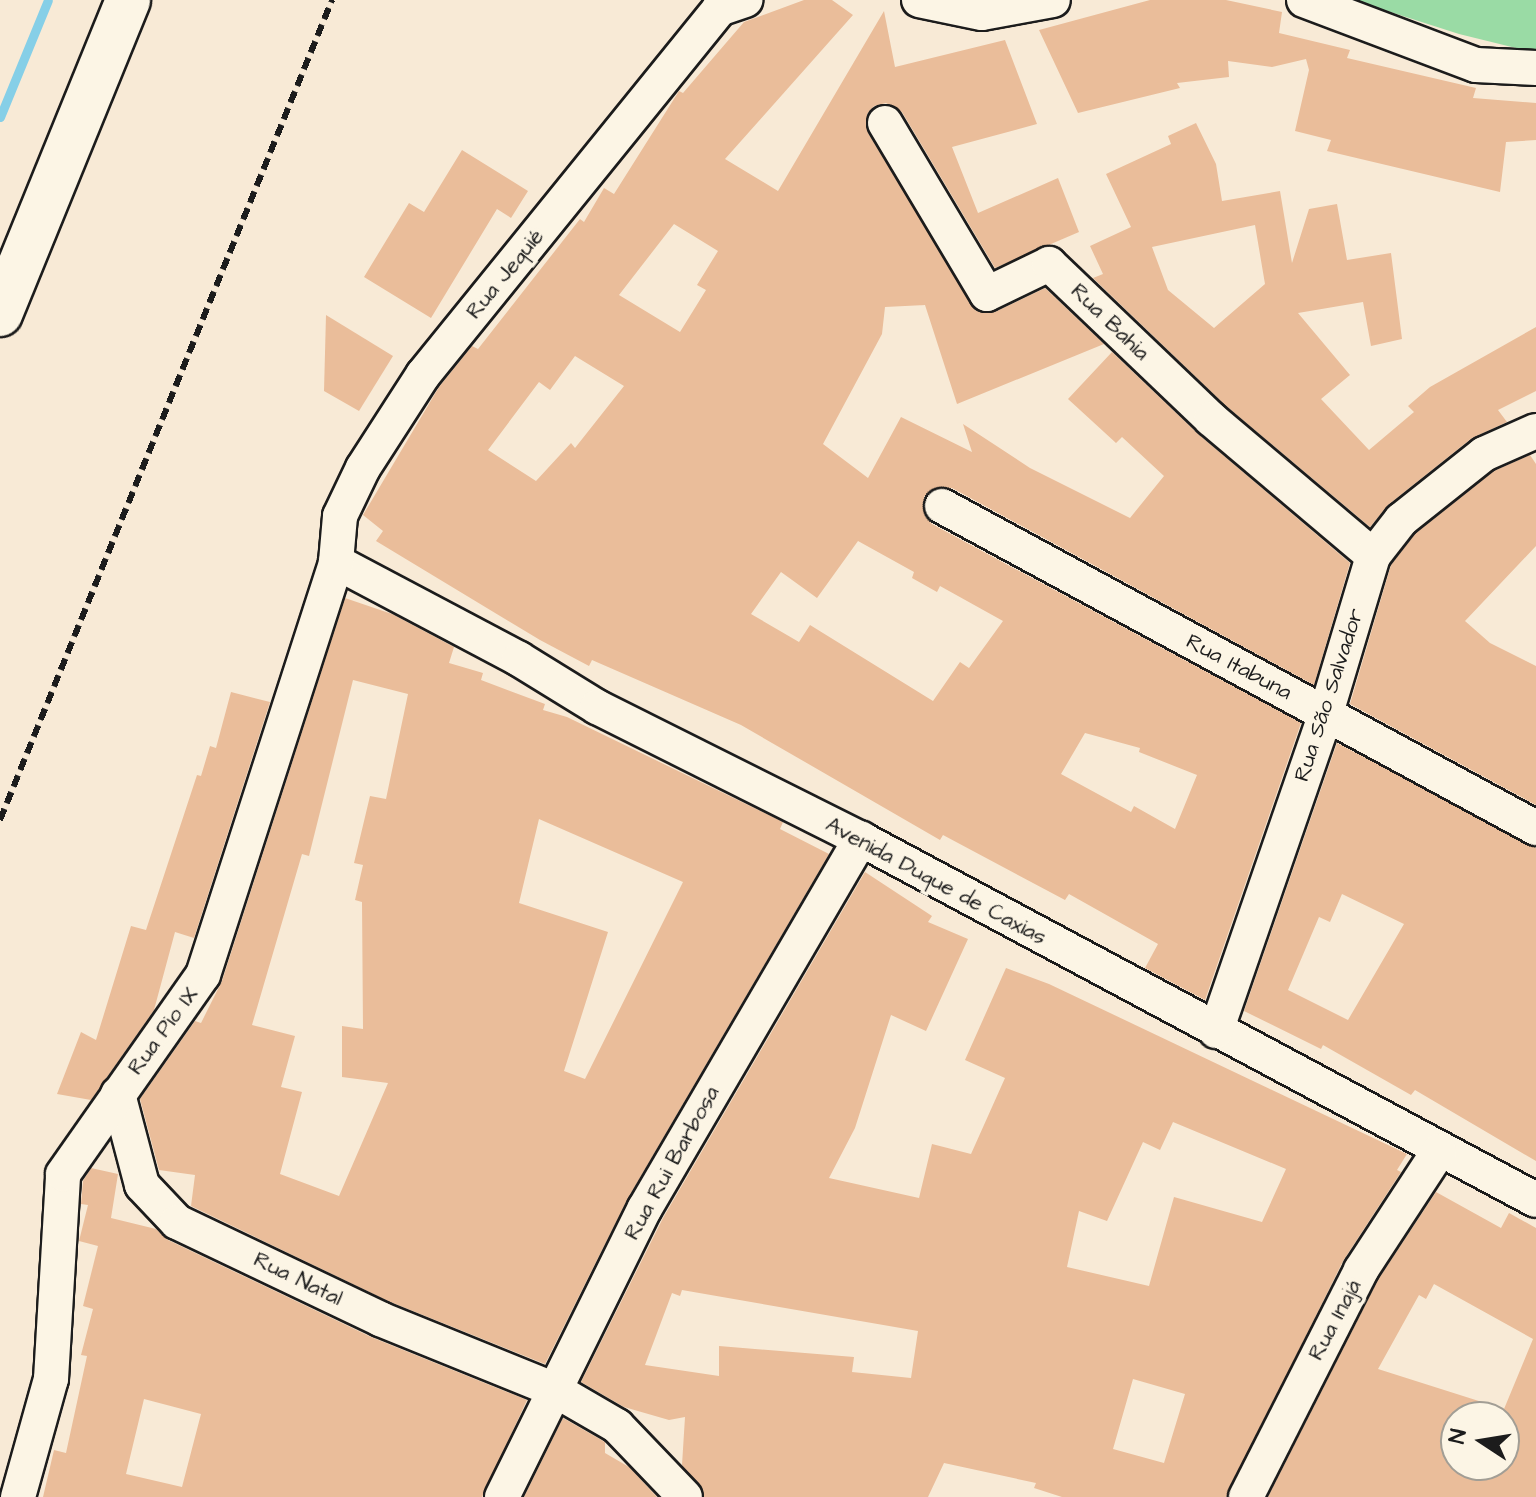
<!DOCTYPE html>
<html>
<head>
<meta charset="utf-8">
<style>
  body { margin:0 }
  #map { position:relative; width:1536px; height:1497px; overflow:hidden; background:#f8ead6; font-family:"Architects Daughter",sans-serif }
  div>[style] { position:absolute }
  .green>* { inset:0; background:#9adba5 }
  .stream>* { height:9px; margin:-4.5px; padding:0 4.5px; transform-origin:4.5px; border-radius:4.5px; background:#86cfe7 }
  .building>* { inset:0; background:#eabd9a }
  .roads { filter:drop-shadow(2px 0 #1c1c1c) drop-shadow(-2px 0 #1c1c1c) drop-shadow(0 2px #1c1c1c) drop-shadow(0 -2px #1c1c1c) }
  .minor>* { height:34px; margin:-17px; padding:0 17px; transform-origin:17px; border-radius:17px; background:#fcf5e5 }
  .primary>* { height:44px; margin:-22px; padding:0 22px; transform-origin:22px; border-radius:22px; background:#fcf5e5 }
  .rail>* { height:6px; margin-top:-3px; transform-origin:0; background:repeating-linear-gradient(90deg,#1c1c1c 0 12px,transparent 0 18px) }
  span { translate:-50% -50%; white-space:nowrap; text-align:center; line-height:1.15; -webkit-text-stroke:7px #fcf5e5; paint-order:stroke }
  .street-label { font-size:22px; color:#1c1c1c }
  .north { position:absolute; left:1440px; top:1401px; width:80px; height:80px; box-sizing:border-box; background:#fcf5e5; border:2px solid #a29e95; border-radius:50%; rotate:282deg; font-size:22px; font-weight:700; line-height:32px; text-align:center; color:#1c1c1c }
  .north::after { content:''; display:block; margin:auto; width:28px; height:36px; background:#1c1c1c; clip-path:polygon(50% 0,100% 100%,50% 72%,0 100%) }
</style>
</head>
<body>
<div id="map">
  <div class="green">
    <i style="clip-path:polygon(1353px 0,1536px 0,1536px 53px,1459px 34px)"></i>
  </div>
  <div class="stream">
    <i style="left:0;top:117px;width:126px;rotate:-67.7deg"></i>
  </div>
  <div class="building">
    <i style="clip-path:polygon(evenodd,804px 0,832px 0,853px 15px,725px 159px,778px 191px,884px 11px,895px 67px,1005px 40px,1037px 124px,952px 147px,978px 213px,1058px 178px,1079px 232px,995px 268px,902px 112px,886px 103px,874px 106px,867px 114px,868px 133px,976px 311px,995px 312px,1045px 288px,1104px 344px,957px 404px,925px 305px,885px 307px,882px 334px,823px 444px,868px 478px,901px 417px,972px 452px,963px 424px,1030px 468px,1130px 518px,1164px 476px,1122px 437px,1116px 443px,1068px 399px,1112px 352px,1198px 434px,1350px 563px,1314px 685px,952px 488px,932px 489px,924px 497px,925px 516px,932px 524px,1301px 723px,1205px 1000px,1145px 968px,1158px 944px,1069px 894px,1065px 900px,943px 835px,940px 840px,741px 725px,592px 660px,589px 666px,540px 640px,376px 541px,383px 531px,363px 515px,439px 387px,472px 346px,478px 349px,580px 219px,584px 222px,604px 188px,614px 194px,679px 91px,683px 93px,744px 22px,804px 0,674px 224px,718px 251px,697px 285px,706px 290px,680px 332px,619px 295px,674px 224px,804px 0,575px 356px,624px 386px,575px 448px,571px 443px,536px 481px,488px 450px,539px 382px,550px 390px,575px 356px,804px 0,858px 541px,914px 572px,912px 578px,937px 592px,940px 586px,1003px 621px,969px 668px,960px 662px,933px 701px,810px 625px,799px 642px,751px 614px,781px 572px,817px 598px,858px 541px,804px 0,1085px 733px,1140px 748px,1139px 752px,1197px 775px,1175px 829px,1134px 806px,1131px 812px,1061px 774px,1085px 733px)"></i>
    <i style="clip-path:polygon(1150px 0,1226px 0,1282px 12px,1279px 33px,1350px 50px,1347px 58px,1476px 88px,1473px 98px,1536px 103px,1536px 140px,1506px 142px,1500px 192px,1327px 151px,1331px 140px,1295px 131px,1309px 70px,1306px 59px,1272px 67px,1228px 61px,1229px 77px,1177px 83px,1180px 88px,1078px 113px,1039px 30px)"></i>
    <i style="clip-path:polygon(evenodd,1196px 123px,1216px 164px,1222px 201px,1280px 191px,1292px 263px,1309px 209px,1337px 204px,1347px 260px,1391px 253px,1402px 339px,1371px 346px,1363px 302px,1298px 313px,1350px 375px,1321px 399px,1369px 450px,1414px 412px,1408px 406px,1430px 387px,1536px 327px,1536px 391px,1498px 410px,1507px 422px,1472px 438px,1388px 505px,1370px 527px,1224px 404px,1093px 278px,1103px 274px,1090px 246px,1131px 227px,1106px 174px,1171px 144px,1168px 136px,1196px 123px,1255px 225px,1265px 284px,1214px 328px,1168px 290px,1152px 247px,1255px 225px)"></i>
    <i style="clip-path:polygon(462px 150px,528px 191px,511px 218px,497px 209px,431px 318px,364px 277px,409px 203px,424px 212px)"></i>
    <i style="clip-path:polygon(326px 315px,393px 356px,359px 411px,324px 391px)"></i>
    <i style="clip-path:polygon(1530px 455px,1536px 464px,1536px 546px,1465px 621px,1490px 643px,1536px 666px,1536px 805px,1350px 704px,1391px 565px,1415px 534px,1494px 471px)"></i>
    <i style="clip-path:polygon(evenodd,345px 598px,392px 614px,454px 647px,449px 663px,483px 673px,481px 680px,545px 704px,543px 710px,567px 717px,783px 822px,780px 829px,829px 854px,628px 1198px,545px 1364px,388px 1301px,191px 1206px,195px 1175px,159px 1170px,140px 1099px,195px 1021px,201px 1023px,222px 981px,345px 598px,353px 680px,408px 694px,386px 799px,370px 796px,354px 863px,363px 865px,355px 900px,362px 902px,363px 1029px,342px 1026px,342px 1077px,388px 1083px,339px 1196px,280px 1174px,302px 1092px,281px 1087px,295px 1036px,252px 1025px,302px 854px,309px 856px,353px 680px,345px 598px,539px 819px,683px 882px,585px 1079px,564px 1071px,608px 932px,519px 903px,539px 819px)"></i>
    <i style="clip-path:polygon(231px 692px,270px 702px,194px 938px,175px 932px,154px 1010px,91px 1100px,57px 1094px,81px 1032px,96px 1040px,131px 926px,146px 930px,197px 775px,201px 776px,210px 746px,216px 748px)"></i>
    <i style="clip-path:polygon(evenodd,1337px 743px,1536px 848px,1536px 1161px,1415px 1090px,1411px 1095px,1323px 1045px,1321px 1049px,1244px 1011px,1337px 743px,1342px 894px,1404px 924px,1348px 1020px,1288px 990px,1319px 917px,1330px 922px,1342px 894px)"></i>
    <i style="clip-path:polygon(evenodd,865px 872px,932px 916px,928px 922px,968px 939px,926px 1031px,891px 1015px,855px 1128px,829px 1178px,919px 1198px,932px 1144px,971px 1154px,1005px 1078px,965px 1060px,1006px 968px,1049px 984px,1407px 1154px,1397px 1170px,1401px 1172px,1343px 1261px,1226px 1497px,1062px 1497px,1034px 1488px,1036px 1483px,944px 1463px,928px 1497px,704px 1497px,682px 1465px,685px 1417px,669px 1420px,624px 1407px,581px 1382px,663px 1218px,865px 872px,1173px 1122px,1286px 1169px,1262px 1222px,1174px 1197px,1149px 1286px,1067px 1267px,1079px 1211px,1107px 1221px,1143px 1142px,1160px 1150px,1173px 1122px,865px 872px,682px 1290px,918px 1331px,911px 1378px,852px 1372px,854px 1357px,719px 1346px,719px 1376px,645px 1365px,672px 1293px,680px 1296px,682px 1290px,865px 872px,1133px 1379px,1185px 1394px,1164px 1463px,1113px 1449px,1133px 1379px)"></i>
    <i style="clip-path:polygon(evenodd,91px 1168px,118px 1174px,111px 1218px,156px 1229px,168px 1240px,371px 1337px,527px 1400px,482px 1497px,43px 1497px,54px 1450px,66px 1453px,87px 1356px,81px 1355px,93px 1309px,83px 1306px,98px 1246px,79px 1241px,88px 1205px,81px 1204px,83px 1181px,91px 1168px,144px 1399px,201px 1414px,182px 1487px,126px 1474px,144px 1399px)"></i>
    <i style="clip-path:polygon(evenodd,1436px 1192px,1501px 1228px,1509px 1213px,1536px 1228px,1536px 1497px,1268px 1497px,1378px 1280px,1436px 1192px,1434px 1284px,1533px 1339px,1504px 1409px,1378px 1369px,1419px 1295px,1426px 1299px,1434px 1284px,1436px 1192px,1456px 1417px,1504px 1417px,1504px 1465px,1456px 1465px,1456px 1417px)"></i>
    <i style="clip-path:polygon(563px 1418px,605px 1442px,605px 1453px,629px 1467px,657px 1497px,524px 1497px)"></i>
  </div>
  <div class="roads">
    <div class="minor">
      <i style="left:919px;top:0;width:64px;rotate:11.7deg"></i>
      <i style="left:982px;top:13px;width:72px;rotate:-10.4deg"></i>
      <i style="left:1304px;top:0;width:184px;rotate:20.7deg"></i>
      <i style="left:1476px;top:65px;width:60px;rotate:2.9deg"></i>
      <i style="left:885px;top:123px;width:199px;rotate:59.2deg"></i>
      <i style="left:987px;top:294px;width:69px;rotate:-25.8deg"></i>
      <i style="left:1049px;top:264px;width:224px;rotate:43.7deg"></i>
      <i style="left:1211px;top:419px;width:212px;rotate:40.2deg"></i>
      <i style="left:942px;top:506px;width:676px;rotate:28.46deg"></i>
      <i style="left:336px;top:562px;width:207px;rotate:27.9deg"></i>
      <i style="left:519px;top:659px;width:92px;rotate:31.6deg"></i>
      <i style="left:597px;top:707px;width:295px;rotate:26.6deg"></i>
      <i style="left:861px;top:839px;width:765px;rotate:28.14deg"></i>
      <i style="left:1216px;top:1031px;width:336px;rotate:-70.9deg"></i>
      <i style="left:1326px;top:713px;width:164px;rotate:-73.3deg"></i>
      <i style="left:1373px;top:556px;width:46px;rotate:-52.1deg"></i>
      <i style="left:1401px;top:520px;width:106px;rotate:-38.5deg"></i>
      <i style="left:1484px;top:454px;width:57px;rotate:-23.9deg"></i>
      <i style="left:118px;top:1094px;width:94px;rotate:75.2deg"></i>
      <i style="left:142px;top:1185px;width:51px;rotate:46.6deg"></i>
      <i style="left:177px;top:1222px;width:225px;rotate:25.5deg"></i>
      <i style="left:380px;top:1319px;width:189px;rotate:22.1deg"></i>
      <i style="left:555px;top:1390px;width:72px;rotate:30.1deg"></i>
      <i style="left:617px;top:1426px;width:98px;rotate:46.2deg"></i>
      <i style="left:18px;top:1497px;width:123px;rotate:-74.4deg"></i>
      <i style="left:51px;top:1379px;width:205px;rotate:-86.6deg"></i>
      <i style="left:63px;top:1174px;width:243px;rotate:-54.9deg"></i>
      <i style="left:203px;top:975px;width:434px;rotate:-72.1deg"></i>
      <i style="left:336px;top:562px;width:46px;rotate:-85deg"></i>
      <i style="left:340px;top:516px;width:53px;rotate:-64.4deg"></i>
      <i style="left:363px;top:468px;width:111px;rotate:-57.2deg"></i>
      <i style="left:423px;top:375px;width:471px;rotate:-51deg"></i>
      <i style="left:719px;top:9px;width:28px;rotate:-19deg"></i>
      <i style="left:502px;top:1497px;width:322px;rotate:-63.7deg"></i>
      <i style="left:645px;top:1208px;width:428px;rotate:-59.7deg"></i>
      <i style="left:1246px;top:1497px;width:254px;rotate:-63.1deg"></i>
      <i style="left:1361px;top:1270px;width:142px;rotate:-56.8deg"></i>
    </div>
    <div class="primary">
      <i style="left:0;top:314px;width:339px;rotate:-67.8deg"></i>
    </div>
  </div>
  <div class="rail">
    <i style="left:0;top:820px;width:885px;rotate:-67.96deg"></i>
  </div>
  <div class="street-label">
    <span style="left:505px;top:274px;rotate:-51deg">Rua Jequié</span>
    <span style="left:1110px;top:322px;rotate:44deg">Rua Bahia</span>
    <span style="left:1239px;top:667px;rotate:28deg">Rua Itabuna</span>
    <span style="left:1329px;top:695px;rotate:-72deg">Rua São Salvador</span>
    <span style="left:936px;top:881px;rotate:28deg">Avenida Duque de Caxias</span>
    <span style="left:163px;top:1031px;rotate:-54deg">Rua Pio IX</span>
    <span style="left:672px;top:1163px;rotate:-61deg">Rua Rui Barbosa</span>
    <span style="left:298px;top:1279px;rotate:26deg">Rua Natal</span>
    <span style="left:1335px;top:1320px;rotate:-62deg">Rua Inajá</span>
  </div>
  <div class="north">N</div>
</div>
</body>
</html>
